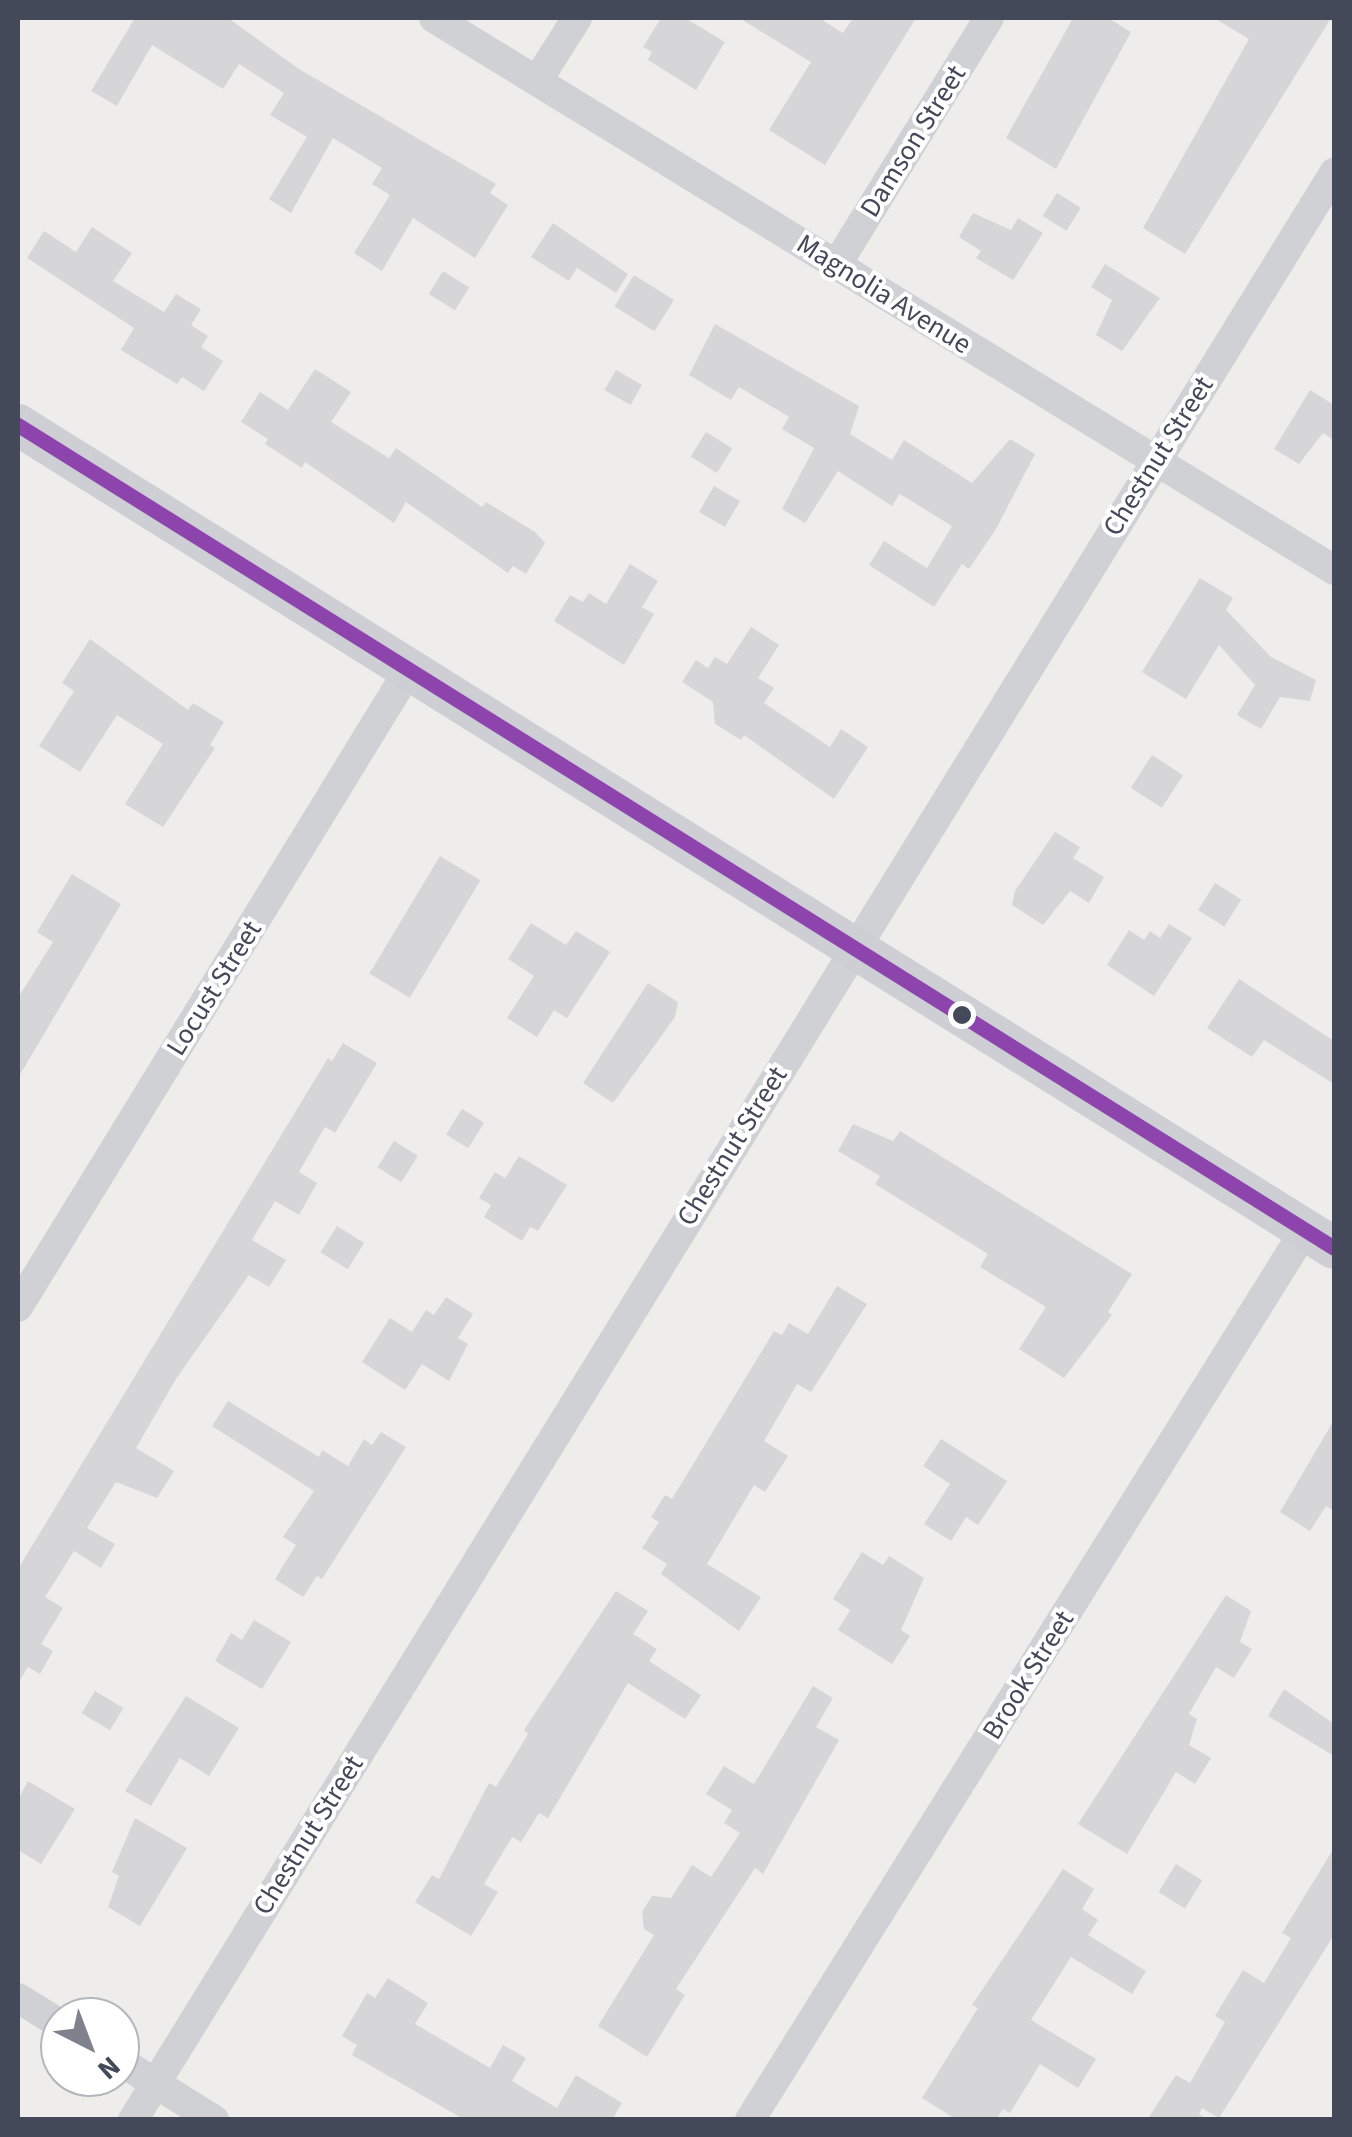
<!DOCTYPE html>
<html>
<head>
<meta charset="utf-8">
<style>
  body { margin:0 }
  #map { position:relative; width:1352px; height:2137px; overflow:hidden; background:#eeedec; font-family:"Source Sans 3",sans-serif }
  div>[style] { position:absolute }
  .building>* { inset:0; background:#d6d6d8; transform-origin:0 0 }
  .minor>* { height:30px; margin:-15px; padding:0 15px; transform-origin:15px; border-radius:15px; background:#cfd1d5 }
  .secondary>* { height:42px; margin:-21px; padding:0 21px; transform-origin:21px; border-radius:21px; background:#cecfd4 }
  .bus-1>* { height:15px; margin:-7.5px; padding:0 7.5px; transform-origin:7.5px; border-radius:7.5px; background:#8e44ad }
  .dots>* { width:28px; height:28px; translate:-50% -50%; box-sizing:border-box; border:5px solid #fff; border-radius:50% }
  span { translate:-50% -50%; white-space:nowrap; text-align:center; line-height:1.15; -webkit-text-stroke:8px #fff; paint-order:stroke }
  .street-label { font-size:28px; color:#434959 }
  .frame { position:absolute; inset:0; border:20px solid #434959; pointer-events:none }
  .north { position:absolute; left:40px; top:1997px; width:100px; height:100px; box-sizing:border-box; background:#fff; border:2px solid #b4b6bd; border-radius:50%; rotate:138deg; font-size:28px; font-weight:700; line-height:40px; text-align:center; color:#434959 }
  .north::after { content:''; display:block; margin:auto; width:35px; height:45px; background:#7f828c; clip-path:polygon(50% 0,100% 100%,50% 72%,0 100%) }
</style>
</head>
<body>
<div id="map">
  <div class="building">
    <i style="clip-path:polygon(135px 18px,228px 18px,299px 69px,496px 184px,490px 193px,508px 205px,475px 258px,413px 218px,382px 271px,354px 253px,390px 195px,372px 184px,382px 168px,333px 138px,291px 213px,269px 199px,307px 137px,270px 115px,284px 93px,239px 64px,223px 89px,152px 45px,117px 106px,91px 91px)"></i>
    <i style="clip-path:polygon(661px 18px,685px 18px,725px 42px,696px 90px,648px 60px,652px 52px,643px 47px)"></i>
    <i style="clip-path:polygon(739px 18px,819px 18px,843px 33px,853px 18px,916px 18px,825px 165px,769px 130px,811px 62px)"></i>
    <i style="clip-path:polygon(1073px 18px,1108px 18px,1131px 32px,1056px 169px,1006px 138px)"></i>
    <i style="clip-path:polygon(1214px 18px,1331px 18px,1185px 254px,1143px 228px,1249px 39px)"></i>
    <i style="left:1057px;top:193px;width:28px;height:27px;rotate:32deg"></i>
    <i style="clip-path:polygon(973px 213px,1011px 230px,1018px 218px,1043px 233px,1013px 280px,976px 258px,981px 251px,959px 237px)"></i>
    <i style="clip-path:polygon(553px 223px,628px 274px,616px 293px,577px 268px,569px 281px,531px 257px)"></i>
    <i style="clip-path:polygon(92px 227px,132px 253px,113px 281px,164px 312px,176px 294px,201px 309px,191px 325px,208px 336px,201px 347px,223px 361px,204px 391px,182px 377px,177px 384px,121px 350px,134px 328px,27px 258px,44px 231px,76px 252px)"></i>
    <i style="clip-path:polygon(1105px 264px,1160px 298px,1122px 351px,1096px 335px,1112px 300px,1091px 287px)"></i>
    <i style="left:443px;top:271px;width:31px;height:27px;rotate:32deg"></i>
    <i style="left:634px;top:275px;width:47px;height:37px;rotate:32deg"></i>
    <i style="clip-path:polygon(715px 324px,859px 406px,850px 434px,892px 460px,904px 440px,972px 483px,1010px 439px,1035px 454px,996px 529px,969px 569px,962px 564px,934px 607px,869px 565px,884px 541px,927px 568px,952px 526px,900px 494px,892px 506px,838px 471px,805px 523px,782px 509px,814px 448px,782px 429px,789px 417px,739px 387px,731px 400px,689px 375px)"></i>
    <i style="clip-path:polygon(315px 369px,351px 392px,331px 422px,389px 458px,396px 448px,482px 507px,486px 502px,535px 532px,545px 543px,526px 574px,513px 566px,508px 573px,406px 502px,394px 523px,305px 462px,302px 468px,265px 444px,268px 439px,241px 422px,260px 392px,288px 410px)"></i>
    <i style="left:616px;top:370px;width:30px;height:23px;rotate:30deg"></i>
    <i style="clip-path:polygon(1310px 390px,1334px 405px,1334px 440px,1323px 433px,1299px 464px,1274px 449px)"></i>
    <i style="left:706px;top:432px;width:31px;height:29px;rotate:32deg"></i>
    <i style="left:714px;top:486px;width:30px;height:30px;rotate:30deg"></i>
    <i style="clip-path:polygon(630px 564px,658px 581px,642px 607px,654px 614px,624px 665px,554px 621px,570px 595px,583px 602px,589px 593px,606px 604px)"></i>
    <i style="clip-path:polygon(1200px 578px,1233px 598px,1226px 610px,1271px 657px,1316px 680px,1310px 701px,1280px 697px,1261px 729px,1237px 715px,1255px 685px,1219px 645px,1186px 699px,1142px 672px)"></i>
    <i style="clip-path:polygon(751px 627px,779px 645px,758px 678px,774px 688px,764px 703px,830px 747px,841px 729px,868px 747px,834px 799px,744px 735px,741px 740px,715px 724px,713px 702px,682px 682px,696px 660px,708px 668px,715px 657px,727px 664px)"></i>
    <i style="clip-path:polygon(90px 639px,188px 710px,193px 703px,224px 722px,210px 745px,215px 748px,163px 827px,125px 804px,163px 744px,117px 715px,80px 772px,39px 746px,74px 691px,62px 683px)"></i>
    <i style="left:1152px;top:755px;width:37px;height:39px;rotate:33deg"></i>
    <i style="clip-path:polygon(1055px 832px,1080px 847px,1073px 858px,1104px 877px,1089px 903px,1070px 891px,1043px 925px,1012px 905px,1015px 891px)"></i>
    <i style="left:440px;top:856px;width:47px;height:137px;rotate:31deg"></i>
    <i style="clip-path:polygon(72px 874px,121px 904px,18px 1078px,18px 998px,53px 942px,37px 932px)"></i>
    <i style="left:1215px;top:883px;width:31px;height:32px;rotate:32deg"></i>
    <i style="clip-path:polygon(531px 923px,566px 945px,576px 931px,610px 952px,567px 1018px,554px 1010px,537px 1037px,507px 1018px,534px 976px,508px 959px)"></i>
    <i style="clip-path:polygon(1169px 924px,1192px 938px,1154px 996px,1107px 965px,1129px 930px,1144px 940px,1150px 931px,1160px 938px)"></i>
    <i style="clip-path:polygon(1239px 979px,1334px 1041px,1334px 1084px,1264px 1040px,1252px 1057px,1207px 1028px)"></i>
    <i style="clip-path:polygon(648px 983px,678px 1002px,675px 1017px,613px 1103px,583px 1083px)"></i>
    <i style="clip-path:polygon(343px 1043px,377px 1063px,335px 1133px,325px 1127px,299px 1172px,317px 1183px,299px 1215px,275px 1201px,252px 1240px,286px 1260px,269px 1287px,249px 1275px,176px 1379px,136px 1448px,174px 1471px,157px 1498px,116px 1482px,87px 1528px,115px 1544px,101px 1568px,74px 1551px,45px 1597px,63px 1608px,41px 1644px,53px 1651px,40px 1674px,28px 1667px,18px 1683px,18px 1569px,328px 1058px,332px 1061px)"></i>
    <i style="left:462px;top:1109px;width:26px;height:30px;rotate:32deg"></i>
    <i style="clip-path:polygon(853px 1124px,893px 1141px,900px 1131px,1132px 1274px,1108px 1312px,1112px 1315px,1064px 1378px,1019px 1349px,1046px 1307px,980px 1267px,988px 1254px,875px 1184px,880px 1176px,838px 1151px)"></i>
    <i style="left:394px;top:1141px;width:28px;height:31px;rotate:32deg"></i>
    <i style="clip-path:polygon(519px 1156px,567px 1185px,538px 1231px,530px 1227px,522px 1241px,484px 1217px,491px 1205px,479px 1198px,495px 1172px,505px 1178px)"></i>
    <i style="left:337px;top:1226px;width:32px;height:31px;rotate:32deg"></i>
    <i style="clip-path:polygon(837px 1286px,867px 1304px,811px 1392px,797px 1384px,764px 1441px,788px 1456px,765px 1492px,754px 1485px,707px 1564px,761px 1597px,739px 1631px,661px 1574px,667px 1564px,642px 1548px,659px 1522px,651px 1517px,665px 1495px,672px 1499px,774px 1331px,782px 1335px,789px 1323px,808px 1334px)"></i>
    <i style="clip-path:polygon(446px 1297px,473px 1314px,458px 1338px,468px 1344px,449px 1381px,422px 1364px,405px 1390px,362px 1362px,390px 1318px,412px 1332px,426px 1310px,434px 1315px)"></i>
    <i style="clip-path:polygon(228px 1401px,319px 1457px,322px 1450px,348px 1466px,364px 1439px,372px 1445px,381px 1432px,406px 1447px,322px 1579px,317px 1576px,303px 1597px,275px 1579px,296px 1545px,283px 1537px,314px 1491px,212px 1426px)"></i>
    <i style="clip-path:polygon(1334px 1420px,1334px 1511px,1326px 1506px,1310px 1531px,1280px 1512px)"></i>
    <i style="clip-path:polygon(941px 1439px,1007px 1481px,978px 1525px,966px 1517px,951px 1541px,924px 1524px,950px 1484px,923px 1466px)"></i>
    <i style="clip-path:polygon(862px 1552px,883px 1565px,889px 1556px,924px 1578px,901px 1630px,910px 1636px,892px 1664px,838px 1630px,850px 1610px,833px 1599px)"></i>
    <i style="clip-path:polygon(616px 1591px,648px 1611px,633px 1634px,657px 1649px,649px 1661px,701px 1695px,685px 1719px,628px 1683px,548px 1818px,539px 1813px,521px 1842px,512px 1837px,484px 1884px,498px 1892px,471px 1936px,415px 1902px,432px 1875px,439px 1879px,489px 1783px,496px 1787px,528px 1734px,524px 1730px)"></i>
    <i style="clip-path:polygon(1226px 1595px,1251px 1611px,1240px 1642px,1252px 1649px,1234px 1678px,1216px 1667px,1189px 1714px,1197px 1719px,1189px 1745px,1211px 1758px,1195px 1784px,1176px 1772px,1127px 1854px,1078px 1824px)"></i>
    <i style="clip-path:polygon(254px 1620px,291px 1642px,262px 1689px,215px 1661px,231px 1633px,242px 1640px)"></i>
    <i style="clip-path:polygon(813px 1686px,833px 1698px,816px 1727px,839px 1740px,763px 1874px,755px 1868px,676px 1989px,685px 1995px,647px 2057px,598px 2026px,654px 1935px,644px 1929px,642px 1912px,652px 1896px,671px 1898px,692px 1865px,711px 1877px,740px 1833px,724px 1823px,732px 1810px,706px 1794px,724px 1766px,754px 1784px)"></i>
    <i style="clip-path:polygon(1284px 1689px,1334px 1724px,1334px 1756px,1268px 1716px)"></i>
    <i style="left:95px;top:1691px;width:33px;height:26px;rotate:31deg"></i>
    <i style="clip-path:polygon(186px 1696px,239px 1728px,209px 1776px,180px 1758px,151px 1806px,125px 1791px)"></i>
    <i style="clip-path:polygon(28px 1781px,75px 1809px,41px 1864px,18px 1850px,18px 1800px)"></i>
    <i style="clip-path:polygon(135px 1818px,187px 1848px,140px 1926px,108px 1907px,119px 1876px,112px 1872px)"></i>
    <i style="clip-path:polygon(1334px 1848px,1334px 1935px,1219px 2118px,1202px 2108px,1199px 2114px,1207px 2120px,1147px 2120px,1176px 2075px,1190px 2083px,1225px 2022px,1215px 2016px,1243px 1970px,1264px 1983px,1291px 1938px,1282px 1933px)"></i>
    <i style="left:1176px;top:1864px;width:31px;height:33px;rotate:32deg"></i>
    <i style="clip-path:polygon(1063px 1869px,1094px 1889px,1082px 1909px,1098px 1920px,1088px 1935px,1146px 1971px,1132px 1994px,1071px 1957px,1031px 2020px,1096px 2059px,1078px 2088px,1040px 2064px,1010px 2113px,1003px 2109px,996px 2120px,957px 2120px,922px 2098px,978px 2008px,972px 2005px)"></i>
    <i style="clip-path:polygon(388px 1978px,428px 2003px,415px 2024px,490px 2068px,503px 2045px,526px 2058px,512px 2081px,557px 2108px,576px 2075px,622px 2103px,612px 2120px,465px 2120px,352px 2055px,357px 2045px,342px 2036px,367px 1993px,375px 1998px)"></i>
  </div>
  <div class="minor">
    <i style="left:434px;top:18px;width:1056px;rotate:31.52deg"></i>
    <i style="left:537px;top:81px;width:75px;rotate:-57.6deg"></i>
    <i style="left:837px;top:264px;width:289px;rotate:-58.3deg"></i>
    <i style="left:18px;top:1307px;width:750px;rotate:-58.47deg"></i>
    <i style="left:18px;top:1998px;width:49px;rotate:31.8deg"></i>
    <i style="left:120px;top:2061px;width:111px;rotate:32.1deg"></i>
    <i style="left:133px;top:2120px;width:2288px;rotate:-58.33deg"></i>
    <i style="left:750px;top:2120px;width:1049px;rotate:-58.05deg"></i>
  </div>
  <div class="secondary">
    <i style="left:18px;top:425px;width:1552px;rotate:32.02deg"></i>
  </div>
  <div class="bus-1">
    <i style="left:18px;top:425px;width:1552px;rotate:32.02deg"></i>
  </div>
  <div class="dots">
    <i style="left:962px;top:1015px;background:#434959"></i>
  </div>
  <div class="street-label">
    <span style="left:913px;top:141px;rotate:-58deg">Damson Street</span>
    <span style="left:884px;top:294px;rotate:32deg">Magnolia Avenue</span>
    <span style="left:1158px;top:456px;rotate:-58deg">Chestnut Street</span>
    <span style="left:214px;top:988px;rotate:-58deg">Locust Street</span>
    <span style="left:732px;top:1146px;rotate:-58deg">Chestnut Street</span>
    <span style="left:1028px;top:1675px;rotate:-58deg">Brook Street</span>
    <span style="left:308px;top:1835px;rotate:-58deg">Chestnut Street</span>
  </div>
  <div class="frame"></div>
  <div class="north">N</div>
</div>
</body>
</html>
